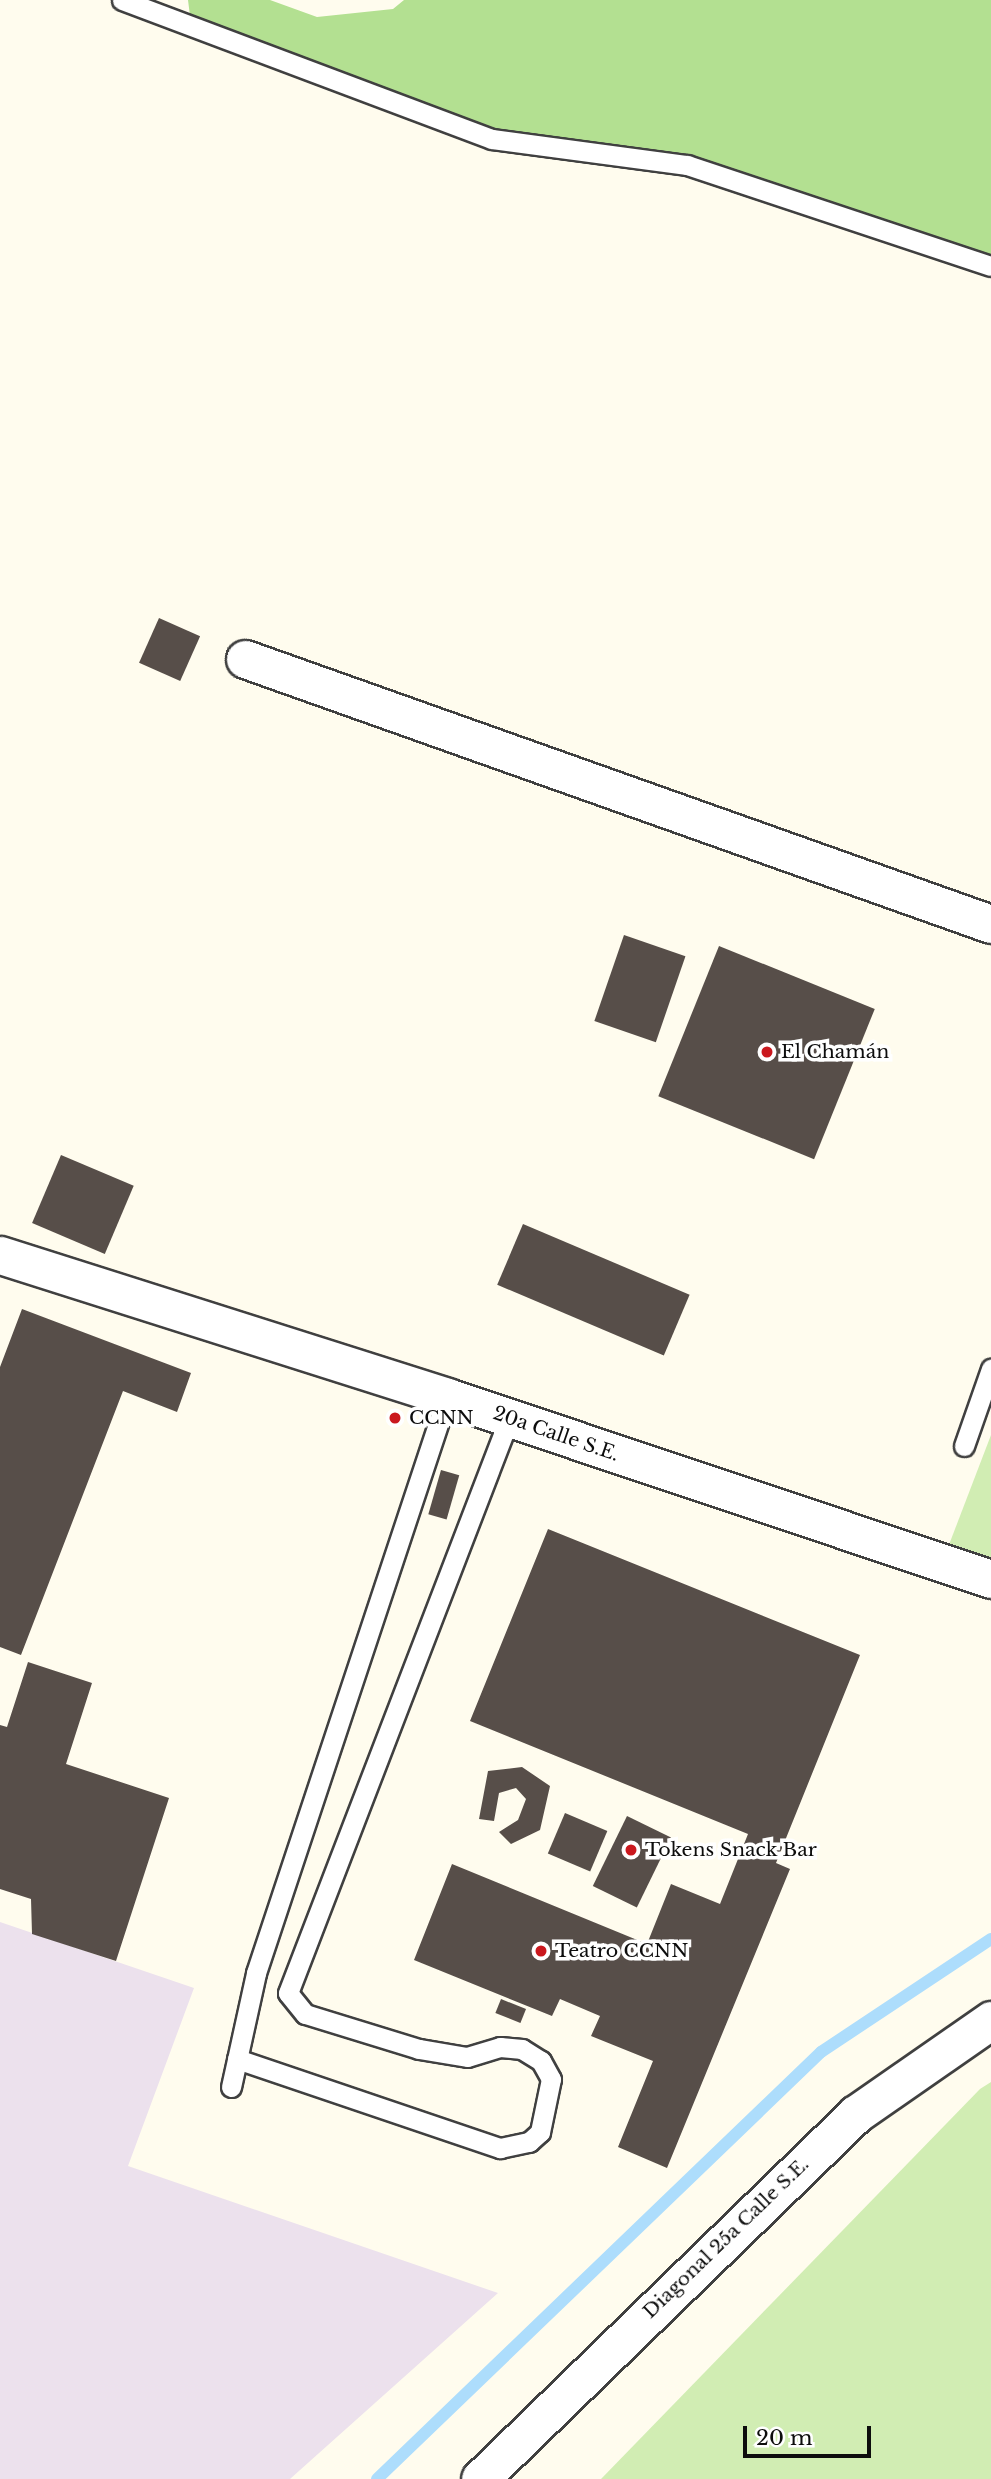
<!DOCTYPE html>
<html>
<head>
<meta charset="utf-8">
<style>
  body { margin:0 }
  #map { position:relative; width:991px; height:2479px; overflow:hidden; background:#fffcee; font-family:"Libre Baskerville",serif }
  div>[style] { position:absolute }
  .industrial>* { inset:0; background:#ece1ed }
  .green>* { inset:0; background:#d1edb3 }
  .forest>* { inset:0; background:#b3e091 }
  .stream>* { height:12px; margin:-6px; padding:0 6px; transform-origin:6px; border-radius:6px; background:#adddfc }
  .building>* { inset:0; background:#574e49; transform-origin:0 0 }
  .roads { filter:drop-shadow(2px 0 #404040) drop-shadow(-2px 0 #404040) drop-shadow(0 2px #404040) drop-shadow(0 -2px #404040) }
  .service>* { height:19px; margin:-9.5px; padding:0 9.5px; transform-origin:9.5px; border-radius:9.5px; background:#fff }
  .minor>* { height:37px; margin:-18.5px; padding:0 18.5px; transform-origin:18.5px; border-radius:18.5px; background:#fff }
  .dots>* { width:19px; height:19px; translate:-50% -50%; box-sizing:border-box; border:4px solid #fff; border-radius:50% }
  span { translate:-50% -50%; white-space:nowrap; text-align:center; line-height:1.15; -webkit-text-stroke:7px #fff; paint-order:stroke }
  .poi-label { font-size:19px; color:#0d0d0d }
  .left { translate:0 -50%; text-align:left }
  .street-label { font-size:19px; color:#0d0d0d }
  .scale { position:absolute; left:743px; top:2426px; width:128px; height:32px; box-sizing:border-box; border:4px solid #0d0d0d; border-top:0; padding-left:9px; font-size:21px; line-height:24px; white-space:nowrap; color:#0d0d0d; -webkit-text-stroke:5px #fff; paint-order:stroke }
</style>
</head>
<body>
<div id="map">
  <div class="industrial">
    <i style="clip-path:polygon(0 1922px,194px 1988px,128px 2166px,498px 2293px,290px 2479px,0 2479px)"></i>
  </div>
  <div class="green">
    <i style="clip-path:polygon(991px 1435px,991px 1579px,942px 1563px)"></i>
    <i style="clip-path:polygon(991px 2082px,991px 2479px,601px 2479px,980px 2089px)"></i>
  </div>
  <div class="forest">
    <i style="clip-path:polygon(188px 0,270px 0,317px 17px,393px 9px,404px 0,991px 0,991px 266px,687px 165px,492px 139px,191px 24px)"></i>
  </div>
  <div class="stream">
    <i style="left:377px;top:2479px;width:616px;rotate:-43.88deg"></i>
    <i style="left:821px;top:2052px;width:204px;rotate:-33.6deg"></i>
  </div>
  <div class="building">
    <i style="left:159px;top:618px;width:45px;height:49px;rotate:24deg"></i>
    <i style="left:624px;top:935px;width:65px;height:91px;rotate:19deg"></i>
    <i style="left:719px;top:946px;width:168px;height:162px;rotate:22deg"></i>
    <i style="left:61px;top:1155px;width:79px;height:74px;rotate:23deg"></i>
    <i style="left:523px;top:1224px;width:181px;height:66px;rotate:23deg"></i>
    <i style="clip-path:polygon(22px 1309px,191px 1373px,177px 1412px,123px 1391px,21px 1655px,0 1647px,0 1367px)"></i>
    <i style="left:441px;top:1470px;width:19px;height:46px;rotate:16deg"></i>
    <i style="clip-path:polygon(548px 1529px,860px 1655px,776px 1863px,790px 1869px,667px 2168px,618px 2147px,653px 2061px,591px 2036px,600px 2016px,560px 1999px,552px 2016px,414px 1960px,452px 1864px,647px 1944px,671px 1884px,720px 1904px,748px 1834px,470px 1721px)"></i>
    <i style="clip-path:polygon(28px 1662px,92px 1683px,66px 1764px,169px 1798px,116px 1961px,32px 1934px,31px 1899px,0 1889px,0 1725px,7px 1727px)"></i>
    <i style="clip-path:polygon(522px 1767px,550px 1786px,540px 1830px,511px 1844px,499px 1832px,518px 1820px,526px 1799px,516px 1788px,499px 1793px,494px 1821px,479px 1819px,488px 1771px)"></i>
    <i style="left:565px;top:1813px;width:46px;height:44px;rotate:23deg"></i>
    <i style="left:627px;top:1816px;width:49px;height:78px;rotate:26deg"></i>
    <i style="left:501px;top:1999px;width:27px;height:15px;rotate:22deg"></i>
  </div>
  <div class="roads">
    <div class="service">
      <i style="left:122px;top:0;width:395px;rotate:20.6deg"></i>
      <i style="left:492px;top:139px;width:197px;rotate:7.6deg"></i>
      <i style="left:687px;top:165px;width:320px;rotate:18.4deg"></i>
      <i style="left:964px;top:1446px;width:82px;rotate:-70.7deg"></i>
      <i style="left:237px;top:2059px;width:278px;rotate:18.7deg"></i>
      <i style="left:500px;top:2148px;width:30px;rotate:-12deg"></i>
      <i style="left:529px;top:2142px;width:15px;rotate:-42deg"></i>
      <i style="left:540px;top:2132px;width:54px;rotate:-78.3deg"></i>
      <i style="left:551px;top:2079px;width:21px;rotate:-119deg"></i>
      <i style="left:541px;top:2061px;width:22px;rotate:-148deg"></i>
      <i style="left:522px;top:2049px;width:22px;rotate:-175deg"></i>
      <i style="left:500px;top:2047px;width:34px;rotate:163deg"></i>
      <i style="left:467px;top:2057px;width:49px;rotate:-170.5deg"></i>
      <i style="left:419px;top:2049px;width:119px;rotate:-162.9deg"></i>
      <i style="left:305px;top:2014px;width:27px;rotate:-129deg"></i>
      <i style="left:288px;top:1993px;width:615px;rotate:-68.94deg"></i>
      <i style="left:231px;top:2087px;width:117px;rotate:-77.6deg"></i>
      <i style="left:256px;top:1973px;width:607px;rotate:-71.65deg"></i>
    </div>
    <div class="minor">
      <i style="left:245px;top:659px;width:792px;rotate:19.56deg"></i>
      <i style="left:0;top:1255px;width:469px;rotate:17.6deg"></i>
      <i style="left:447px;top:1397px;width:574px;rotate:18.5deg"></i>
      <i style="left:480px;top:2479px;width:524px;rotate:-44.15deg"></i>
      <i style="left:856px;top:2114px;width:165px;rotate:-34.8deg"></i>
    </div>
  </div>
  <div class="dots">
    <i style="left:767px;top:1052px;background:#ca181e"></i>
    <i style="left:395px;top:1418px;background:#ca181e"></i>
    <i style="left:631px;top:1850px;background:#ca181e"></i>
    <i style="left:541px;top:1951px;background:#ca181e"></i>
  </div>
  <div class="poi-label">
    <span class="left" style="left:781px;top:1052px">El Chamán</span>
    <span class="left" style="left:409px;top:1418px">CCNN</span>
    <span class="left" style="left:645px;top:1850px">Tokens Snack Bar</span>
    <span class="left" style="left:555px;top:1951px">Teatro CCNN</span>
  </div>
  <div class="street-label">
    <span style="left:556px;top:1434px;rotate:19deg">20a Calle S.E.</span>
    <span style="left:726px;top:2238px;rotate:-44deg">Diagonal 25a Calle S.E.</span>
  </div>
  <div class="scale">20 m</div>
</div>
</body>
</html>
